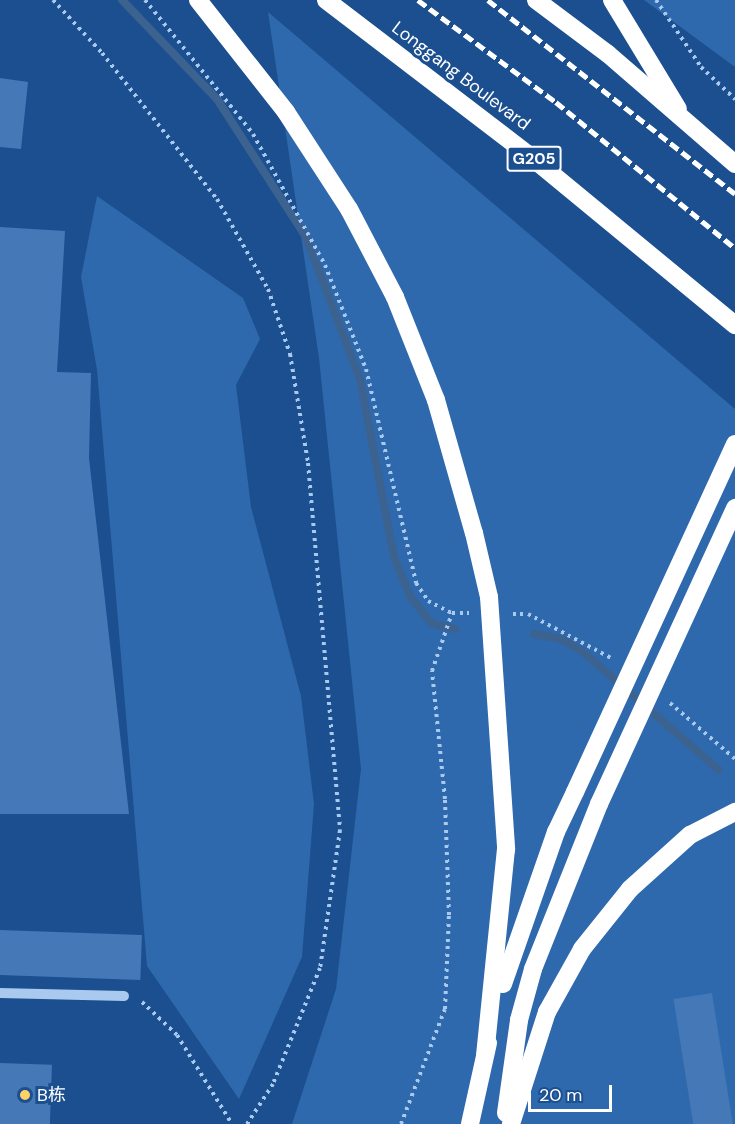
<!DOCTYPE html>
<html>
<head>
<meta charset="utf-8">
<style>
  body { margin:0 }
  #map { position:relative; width:735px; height:1124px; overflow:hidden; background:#1b4f8f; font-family:"DM Sans","Noto Sans SC",sans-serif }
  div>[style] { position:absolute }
  .green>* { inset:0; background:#2e69ad }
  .stream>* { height:8px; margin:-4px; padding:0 4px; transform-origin:4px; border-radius:4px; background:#3c6290 }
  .building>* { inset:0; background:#4478b7; transform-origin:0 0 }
  .path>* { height:4px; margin-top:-2px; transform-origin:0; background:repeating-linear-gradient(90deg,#a9c9ee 0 3px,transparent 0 7.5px) }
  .minor>* { height:10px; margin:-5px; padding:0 5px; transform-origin:5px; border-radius:5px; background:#a9c9ee }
  .highway>* { height:18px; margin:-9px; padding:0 9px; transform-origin:9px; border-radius:9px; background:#fff }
  .rail>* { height:4.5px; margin-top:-2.25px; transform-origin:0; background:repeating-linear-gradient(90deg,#fff 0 10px,transparent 0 14.5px) }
  .highway-bridge>* { height:18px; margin:-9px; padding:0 9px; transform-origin:9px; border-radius:9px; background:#fff }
  .dots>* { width:16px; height:16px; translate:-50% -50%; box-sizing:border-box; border:3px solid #1b4f8f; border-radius:50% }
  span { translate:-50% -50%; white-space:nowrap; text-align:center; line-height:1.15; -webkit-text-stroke:6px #1b4f8f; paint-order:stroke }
  .shield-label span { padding:2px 4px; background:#1b4f8f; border:2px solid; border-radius:4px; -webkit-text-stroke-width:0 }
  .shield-label { font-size:16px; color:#fff; font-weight:700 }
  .street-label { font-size:18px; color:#fff }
  .poi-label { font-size:18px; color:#fff }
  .left { translate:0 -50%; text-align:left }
  .scale { position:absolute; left:528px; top:1085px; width:84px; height:27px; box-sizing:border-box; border:3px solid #fff; border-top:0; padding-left:8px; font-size:18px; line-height:21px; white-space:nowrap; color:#fff; -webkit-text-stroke:4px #1b4f8f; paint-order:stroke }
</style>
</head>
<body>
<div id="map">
  <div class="green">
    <i style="clip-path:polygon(644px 0,735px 0,735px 67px)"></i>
    <i style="clip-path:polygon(268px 12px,735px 409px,735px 1124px,292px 1124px,336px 989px,361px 769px,319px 358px)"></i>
    <i style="clip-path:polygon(97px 196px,243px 298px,260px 339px,236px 385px,251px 507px,301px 696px,314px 804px,302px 957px,239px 1099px,147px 966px,97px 370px,81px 277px)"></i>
  </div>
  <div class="stream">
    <i style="left:122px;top:0;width:137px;rotate:46.2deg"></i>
    <i style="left:217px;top:99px;width:164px;rotate:57.2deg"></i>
    <i style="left:306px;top:237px;width:152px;rotate:69.2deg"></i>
    <i style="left:360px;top:379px;width:181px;rotate:79.2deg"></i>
    <i style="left:394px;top:557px;width:42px;rotate:67.7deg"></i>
    <i style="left:410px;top:596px;width:34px;rotate:52deg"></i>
    <i style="left:431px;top:623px;width:25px;rotate:14deg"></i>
    <i style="left:534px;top:634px;width:27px;rotate:10deg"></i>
    <i style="left:561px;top:639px;width:24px;rotate:30deg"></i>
    <i style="left:582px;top:651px;width:181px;rotate:41deg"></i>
  </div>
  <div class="building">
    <i style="clip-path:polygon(0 78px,28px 82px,21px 149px,0 147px)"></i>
    <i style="clip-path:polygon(0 227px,65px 231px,57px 372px,91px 373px,89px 458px,129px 814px,0 814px)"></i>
    <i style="left:0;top:930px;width:142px;height:45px;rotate:2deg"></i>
    <i style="left:712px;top:993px;width:133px;height:39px;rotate:81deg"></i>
    <i style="left:0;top:1063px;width:52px;height:61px;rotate:2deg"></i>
  </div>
  <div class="path">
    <i style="left:53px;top:0;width:72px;rotate:47.2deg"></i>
    <i style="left:102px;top:53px;width:186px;rotate:51.8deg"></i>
    <i style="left:217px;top:199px;width:103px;rotate:60.5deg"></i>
    <i style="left:268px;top:289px;width:69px;rotate:71.3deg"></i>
    <i style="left:290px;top:354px;width:110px;rotate:80.6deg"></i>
    <i style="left:308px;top:463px;width:368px;rotate:85deg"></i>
    <i style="left:340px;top:830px;width:139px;rotate:98.2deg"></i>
    <i style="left:320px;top:968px;width:125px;rotate:112.1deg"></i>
    <i style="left:273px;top:1084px;width:48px;rotate:123deg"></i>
    <i style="left:145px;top:0;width:172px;rotate:51.1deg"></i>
    <i style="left:253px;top:134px;width:149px;rotate:61.2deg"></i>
    <i style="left:325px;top:265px;width:112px;rotate:68.5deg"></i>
    <i style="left:366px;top:369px;width:220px;rotate:76.8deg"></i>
    <i style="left:416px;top:583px;width:22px;rotate:56deg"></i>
    <i style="left:428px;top:601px;width:27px;rotate:27deg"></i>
    <i style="left:452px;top:613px;width:17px"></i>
    <i style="left:656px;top:0;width:81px;rotate:56.1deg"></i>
    <i style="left:701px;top:67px;width:47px;rotate:43.3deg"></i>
    <i style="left:513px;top:614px;width:15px"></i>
    <i style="left:528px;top:614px;width:94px;rotate:27.9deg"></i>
    <i style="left:670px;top:703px;width:86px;rotate:40.7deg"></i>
    <i style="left:142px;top:1002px;width:48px;rotate:43.3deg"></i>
    <i style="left:177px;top:1035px;width:105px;rotate:58.3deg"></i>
    <i style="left:401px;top:1124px;width:123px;rotate:-69.1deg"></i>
    <i style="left:445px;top:1009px;width:94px;rotate:-87.6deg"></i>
    <i style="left:449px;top:915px;width:116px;rotate:-92deg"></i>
    <i style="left:445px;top:799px;width:129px;rotate:-95.8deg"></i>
    <i style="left:432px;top:671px;width:61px;rotate:-71deg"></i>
  </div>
  <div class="minor">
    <i style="left:0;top:993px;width:124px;rotate:1.4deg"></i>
  </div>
  <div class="highway">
    <i style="left:198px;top:0;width:142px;rotate:51.8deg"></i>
    <i style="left:286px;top:112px;width:116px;rotate:57deg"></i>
    <i style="left:349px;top:209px;width:99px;rotate:62.4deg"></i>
    <i style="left:395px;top:297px;width:111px;rotate:68.3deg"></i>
    <i style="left:436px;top:400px;width:138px;rotate:74.1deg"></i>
    <i style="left:474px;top:533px;width:66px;rotate:76.8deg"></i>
    <i style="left:489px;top:597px;width:253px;rotate:86.1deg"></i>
    <i style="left:506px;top:849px;width:206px;rotate:95.8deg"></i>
    <i style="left:326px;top:0;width:257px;rotate:37.4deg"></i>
    <i style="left:530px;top:156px;width:266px;rotate:39.5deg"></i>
    <i style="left:536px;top:0;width:90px;rotate:36.9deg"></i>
    <i style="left:608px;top:54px;width:168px;rotate:40.9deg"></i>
    <i style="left:612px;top:0;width:127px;rotate:58.8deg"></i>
    <i style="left:503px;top:984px;width:161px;rotate:-70.8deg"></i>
    <i style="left:556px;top:832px;width:44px;rotate:-64.6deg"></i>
    <i style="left:506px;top:1113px;width:94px;rotate:-82deg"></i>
    <i style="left:519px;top:1020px;width:53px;rotate:-74.6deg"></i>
    <i style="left:533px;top:969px;width:178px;rotate:-68.2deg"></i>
    <i style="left:470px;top:1124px;width:83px;rotate:-77.5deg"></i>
    <i style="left:511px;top:1124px;width:118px;rotate:-72.2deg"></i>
    <i style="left:547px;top:1012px;width:72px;rotate:-60.9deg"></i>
    <i style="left:582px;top:949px;width:77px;rotate:-51.3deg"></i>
    <i style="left:630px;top:889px;width:81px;rotate:-42deg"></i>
    <i style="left:690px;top:835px;width:51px;rotate:-27.1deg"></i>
  </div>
  <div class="rail">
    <i style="left:418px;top:0;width:172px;rotate:36.5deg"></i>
    <i style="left:556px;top:102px;width:231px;rotate:39.2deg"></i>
    <i style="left:488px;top:0;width:314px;rotate:38.1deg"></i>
  </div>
  <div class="highway-bridge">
    <i style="left:575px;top:792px;width:383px;rotate:-65.3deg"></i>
    <i style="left:599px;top:804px;width:326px;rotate:-65.3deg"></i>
  </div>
  <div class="dots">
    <i style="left:25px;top:1095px;background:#ffd166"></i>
  </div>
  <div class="shield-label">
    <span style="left:534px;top:159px">G205</span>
  </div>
  <div class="street-label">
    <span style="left:461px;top:76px;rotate:37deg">Longgang Boulevard</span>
  </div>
  <div class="poi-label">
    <span class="left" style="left:37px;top:1095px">B栋</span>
  </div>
  <div class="scale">20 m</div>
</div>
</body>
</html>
